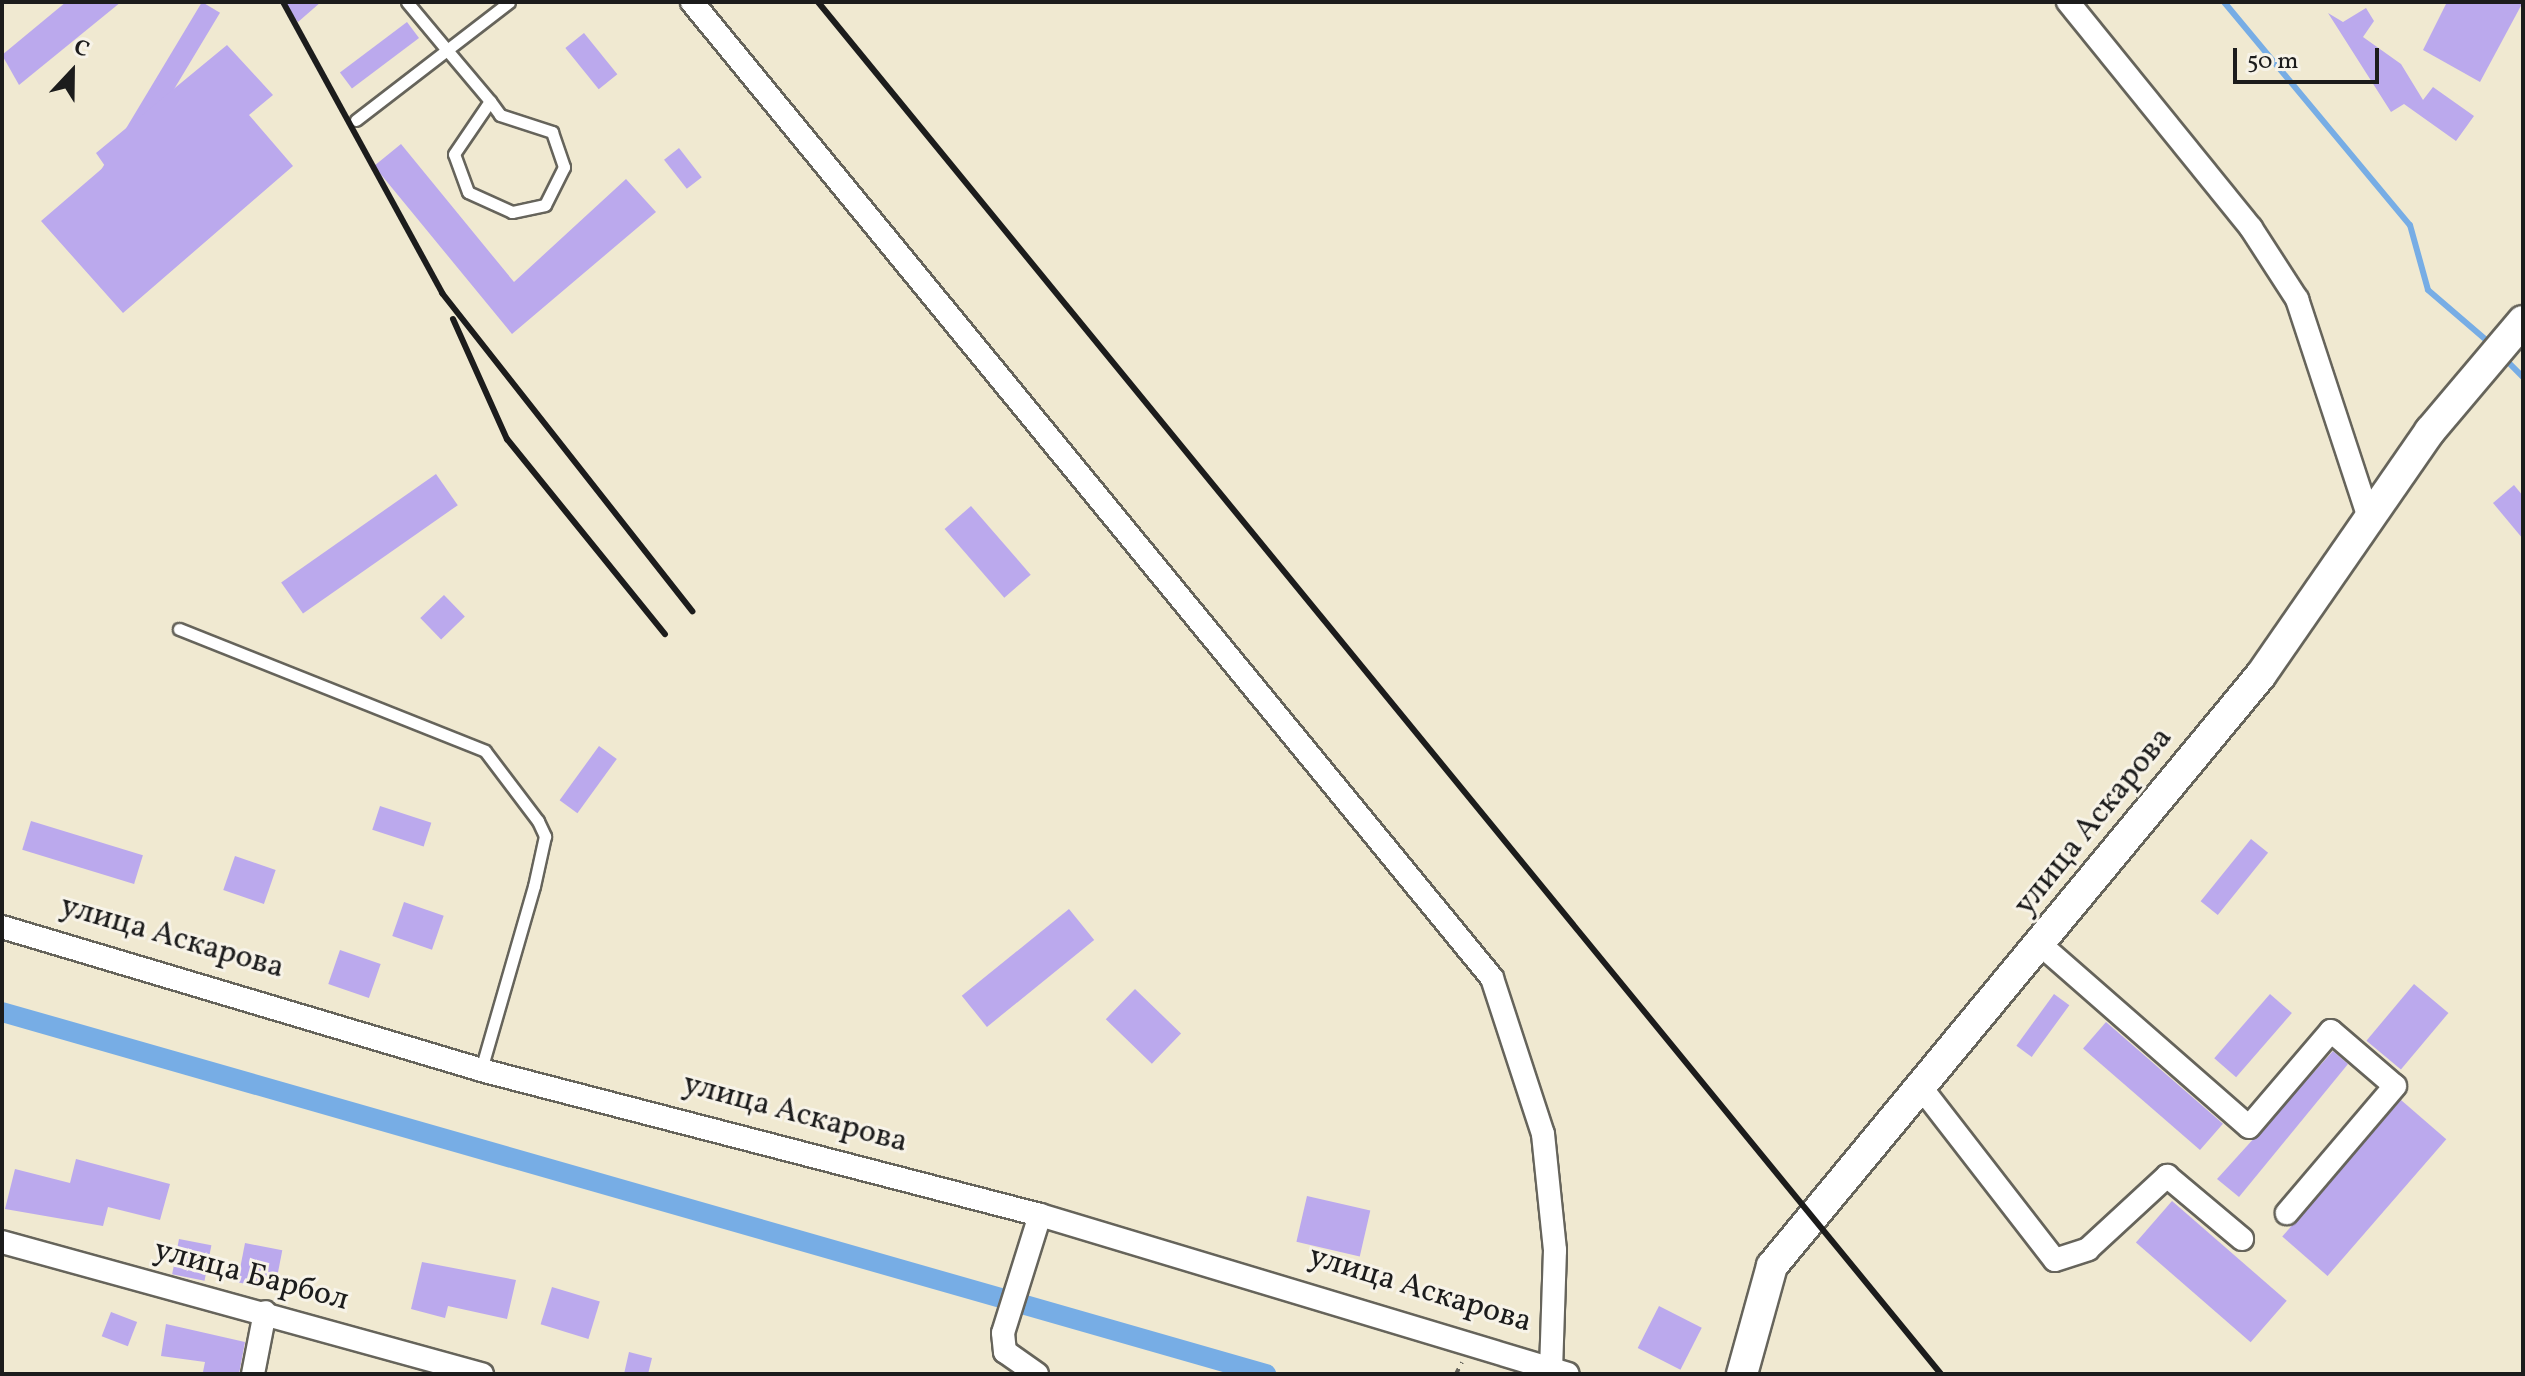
<!DOCTYPE html>
<html>
<head>
<meta charset="utf-8">
<style>
  body { margin:0 }
  #map { position:relative; width:2525px; height:1376px; overflow:hidden; background:#f0e9d1; font-family:Vollkorn,serif }
  div>[style] { position:absolute }
  .stream>* { height:6px; margin:-3px; padding:0 3px; transform-origin:3px; border-radius:3px; background:#77ade5 }
  .canal>* { height:20px; margin:-10px; padding:0 10px; transform-origin:10px; border-radius:10px; background:#77ade5 }
  .building>* { inset:0; background:#bba9ed; transform-origin:0 0 }
  .path>* { height:4px; margin-top:-2px; transform-origin:0; background:repeating-linear-gradient(90deg,#66645b 0 6px,transparent 0 12px) }
  .roads { filter:drop-shadow(2px 0 #66645b) drop-shadow(-2px 0 #66645b) drop-shadow(0 2px #66645b) drop-shadow(0 -2px #66645b) }
  .lane>* { height:11px; margin:-5.5px; padding:0 5.5px; transform-origin:5.5px; border-radius:5.5px; background:#fff }
  .street>* { height:22px; margin:-11px; padding:0 11px; transform-origin:11px; border-radius:11px; background:#fff }
  .secondary>* { height:30px; margin:-15px; padding:0 15px; transform-origin:15px; border-radius:15px; background:#fff }
  .rail>* { height:6px; margin:-3px; padding:0 3px; transform-origin:3px; border-radius:3px; background:#1c1c1c }
  span { translate:-50% -50%; white-space:nowrap; text-align:center; line-height:1.15; -webkit-text-stroke:6px #f7f3e8; paint-order:stroke }
  .street-label { font-size:32px; color:#1c1c1c }
  .frame { position:absolute; inset:0; border:4px solid #1c1c1c; pointer-events:none }
  .north { position:absolute; left:32px; top:32px; width:80px; height:80px; -webkit-text-stroke:6px #f7f3e8; paint-order:stroke; rotate:22deg; font-size:22px; font-weight:700; line-height:32px; text-align:center; color:#1c1c1c }
  .north::after { content:''; display:block; margin:auto; width:28px; height:36px; background:#1c1c1c; clip-path:polygon(50% 0,100% 100%,50% 72%,0 100%) }
  .scale { position:absolute; left:2233px; top:48px; width:146px; height:36px; box-sizing:border-box; border:4px solid #1c1c1c; border-top:0; padding-left:10px; font-size:24px; line-height:28px; white-space:nowrap; color:#1c1c1c; -webkit-text-stroke:6px #f7f3e8; paint-order:stroke }
</style>
</head>
<body>
<div id="map">
  <div class="stream">
    <i style="left:2224px;top:2px;width:290px;rotate:50.2deg"></i>
    <i style="left:2410px;top:225px;width:67px;rotate:74.5deg"></i>
    <i style="left:2428px;top:290px;width:86px;rotate:40.7deg"></i>
    <i style="left:2503px;top:357px;width:28px;rotate:45deg"></i>
  </div>
  <div class="canal">
    <i style="left:2px;top:1012px;width:1315px;rotate:15.98deg"></i>
  </div>
  <div class="building">
    <i style="clip-path:polygon(66px 2px,121px 2px,19px 85px,2px 55px)"></i>
    <i style="left:202px;top:2px;width:21px;height:257px;rotate:31deg"></i>
    <i style="clip-path:polygon(281px 2px,321px 2px,298px 22px)"></i>
    <i style="clip-path:polygon(2447px 2px,2523px 2px,2480px 82px,2423px 50px)"></i>
    <i style="clip-path:polygon(2366px 8px,2374px 21px,2363px 37px,2401px 64px,2423px 100px,2433px 87px,2474px 116px,2456px 141px,2404px 104px,2391px 112px,2328px 13px,2343px 22px)"></i>
    <i style="left:407px;top:22px;width:20px;height:84px;rotate:53deg"></i>
    <i style="left:584px;top:33px;width:53px;height:24px;rotate:51deg"></i>
    <i style="clip-path:polygon(227px 45px,273px 95px,249px 115px,293px 166px,123px 313px,41px 221px,105px 166px,96px 153px)"></i>
    <i style="clip-path:polygon(401px 144px,514px 282px,626px 179px,656px 212px,512px 334px,374px 166px)"></i>
    <i style="left:679px;top:148px;width:37px;height:19px;rotate:52deg"></i>
    <i style="left:436px;top:474px;width:38px;height:189px;rotate:55deg"></i>
    <i style="clip-path:polygon(2514px 485px,2523px 496px,2523px 539px,2493px 503px)"></i>
    <i style="left:971px;top:506px;width:91px;height:35px;rotate:49deg"></i>
    <i style="left:444px;top:595px;width:30px;height:33px;rotate:46deg"></i>
    <i style="left:599px;top:746px;width:22px;height:67px;rotate:36deg"></i>
    <i style="left:380px;top:806px;width:54px;height:25px;rotate:18deg"></i>
    <i style="left:31px;top:821px;width:117px;height:30px;rotate:17deg"></i>
    <i style="left:2251px;top:839px;width:22px;height:80px;rotate:39deg"></i>
    <i style="left:235px;top:856px;width:43px;height:36px;rotate:19deg"></i>
    <i style="left:404px;top:902px;width:42px;height:36px;rotate:19deg"></i>
    <i style="left:1069px;top:909px;width:40px;height:138px;rotate:51deg"></i>
    <i style="left:340px;top:950px;width:43px;height:36px;rotate:19deg"></i>
    <i style="left:2414px;top:984px;width:45px;height:74px;rotate:40deg"></i>
    <i style="left:1135px;top:989px;width:64px;height:42px;rotate:44deg"></i>
    <i style="left:2054px;top:994px;width:19px;height:64px;rotate:36deg"></i>
    <i style="left:2270px;top:994px;width:29px;height:85px;rotate:41deg"></i>
    <i style="left:2106px;top:1022px;width:155px;height:35px;rotate:41deg"></i>
    <i style="clip-path:polygon(2333px 1051px,2348px 1064px,2239px 1197px,2217px 1179px)"></i>
    <i style="left:2401px;top:1100px;width:60px;height:181px;rotate:41deg"></i>
    <i style="clip-path:polygon(76px 1159px,170px 1184px,160px 1220px,108px 1207px,103px 1226px,5px 1209px,15px 1169px,70px 1183px)"></i>
    <i style="left:1307px;top:1196px;width:65px;height:47px;rotate:13deg"></i>
    <i style="left:2172px;top:1201px;width:152px;height:55px;rotate:41deg"></i>
    <i style="left:179px;top:1239px;width:33px;height:36px;rotate:11deg"></i>
    <i style="left:245px;top:1243px;width:38px;height:40px;rotate:11deg"></i>
    <i style="clip-path:polygon(422px 1262px,516px 1280px,507px 1319px,448px 1306px,445px 1318px,411px 1309px)"></i>
    <i style="left:552px;top:1287px;width:50px;height:39px;rotate:17deg"></i>
    <i style="left:1659px;top:1306px;width:48px;height:47px;rotate:27deg"></i>
    <i style="left:111px;top:1312px;width:28px;height:26px;rotate:21deg"></i>
    <i style="clip-path:polygon(166px 1324px,245px 1342px,239px 1374px,203px 1372px,205px 1362px,161px 1356px)"></i>
    <i style="clip-path:polygon(629px 1352px,652px 1358px,648px 1374px,624px 1374px)"></i>
  </div>
  <div class="path">
    <i style="left:1456px;top:1374px;width:13px;rotate:-63deg"></i>
  </div>
  <div class="roads">
    <div class="lane">
      <i style="left:407px;top:2px;width:62px;rotate:50.2deg"></i>
      <i style="left:447px;top:50px;width:67px;rotate:49.9deg"></i>
      <i style="left:490px;top:101px;width:17px;rotate:54deg"></i>
      <i style="left:500px;top:115px;width:55px;rotate:18.1deg"></i>
      <i style="left:552px;top:132px;width:37px;rotate:71deg"></i>
      <i style="left:564px;top:167px;width:42px;rotate:116.6deg"></i>
      <i style="left:545px;top:205px;width:34px;rotate:168deg"></i>
      <i style="left:512px;top:212px;width:48px;rotate:-155.6deg"></i>
      <i style="left:468px;top:192px;width:40px;rotate:-110.2deg"></i>
      <i style="left:454px;top:154px;width:64px;rotate:-55.8deg"></i>
      <i style="left:356px;top:120px;width:193px;rotate:-37.6deg"></i>
      <i style="left:179px;top:629px;width:329px;rotate:21.7deg"></i>
      <i style="left:485px;top:751px;width:88px;rotate:52.9deg"></i>
      <i style="left:538px;top:821px;width:17px;rotate:65deg"></i>
      <i style="left:545px;top:836px;width:51px;rotate:102.4deg"></i>
      <i style="left:534px;top:886px;width:191px;rotate:106.1deg"></i>
    </div>
    <div class="street">
      <i style="left:692px;top:2px;width:1262px;rotate:50.66deg"></i>
      <i style="left:1492px;top:978px;width:164px;rotate:71.9deg"></i>
      <i style="left:1543px;top:1134px;width:117px;rotate:84.1deg"></i>
      <i style="left:1555px;top:1250px;width:118px;rotate:91.9deg"></i>
      <i style="left:2068px;top:2px;width:291px;rotate:51deg"></i>
      <i style="left:2251px;top:228px;width:85px;rotate:57.1deg"></i>
      <i style="left:2297px;top:299px;width:231px;rotate:71.8deg"></i>
      <i style="left:2px;top:927px;width:500px;rotate:16.6deg"></i>
      <i style="left:481px;top:1070px;width:577px;rotate:14.54deg"></i>
      <i style="left:1040px;top:1215px;width:551px;rotate:16.76deg"></i>
      <i style="left:2041px;top:945px;width:276px;rotate:41.2deg"></i>
      <i style="left:2249px;top:1127px;width:126px;rotate:-49.5deg"></i>
      <i style="left:2331px;top:1031px;width:84px;rotate:40.7deg"></i>
      <i style="left:2395px;top:1086px;width:167px;rotate:130.4deg"></i>
      <i style="left:1923px;top:1090px;width:215px;rotate:52.2deg"></i>
      <i style="left:2055px;top:1260px;width:35px;rotate:-18deg"></i>
      <i style="left:2088px;top:1249px;width:108px;rotate:-42.7deg"></i>
      <i style="left:2167px;top:1176px;width:98px;rotate:40deg"></i>
      <i style="left:2px;top:1242px;width:498px;rotate:15.4deg"></i>
      <i style="left:253px;top:1374px;width:63px;rotate:-79deg"></i>
      <i style="left:1037px;top:1374px;width:39px;rotate:-145deg"></i>
      <i style="left:1005px;top:1352px;width:19px;rotate:-96deg"></i>
      <i style="left:1003px;top:1333px;width:124px;rotate:-72.6deg"></i>
    </div>
    <div class="secondary">
      <i style="left:1742px;top:1374px;width:112px;rotate:-74.5deg"></i>
      <i style="left:1772px;top:1266px;width:767px;rotate:-50.4deg"></i>
      <i style="left:2261px;top:675px;width:297px;rotate:-55.3deg"></i>
      <i style="left:2430px;top:431px;width:144px;rotate:-49.8deg"></i>
    </div>
  </div>
  <div class="rail">
    <i style="left:283px;top:2px;width:332px;rotate:61.3deg"></i>
    <i style="left:442px;top:293px;width:405px;rotate:51.8deg"></i>
    <i style="left:818px;top:2px;width:1773px;rotate:50.7deg"></i>
    <i style="left:453px;top:319px;width:132px;rotate:65.8deg"></i>
    <i style="left:507px;top:439px;width:251px;rotate:51deg"></i>
  </div>
  <div class="street-label">
    <span style="left:2094px;top:822px;rotate:-51deg">улица Аскарова</span>
    <span style="left:172px;top:938px;rotate:16deg">улица Аскарова</span>
    <span style="left:795px;top:1114px;rotate:15deg">улица Аскарова</span>
    <span style="left:251px;top:1276px;rotate:15deg">улица Барбол</span>
    <span style="left:1420px;top:1290px;rotate:17deg">улица Аскарова</span>
  </div>
  <div class="frame"></div>
  <div class="north">С</div>
  <div class="scale">50 m</div>
</div>
</body>
</html>
